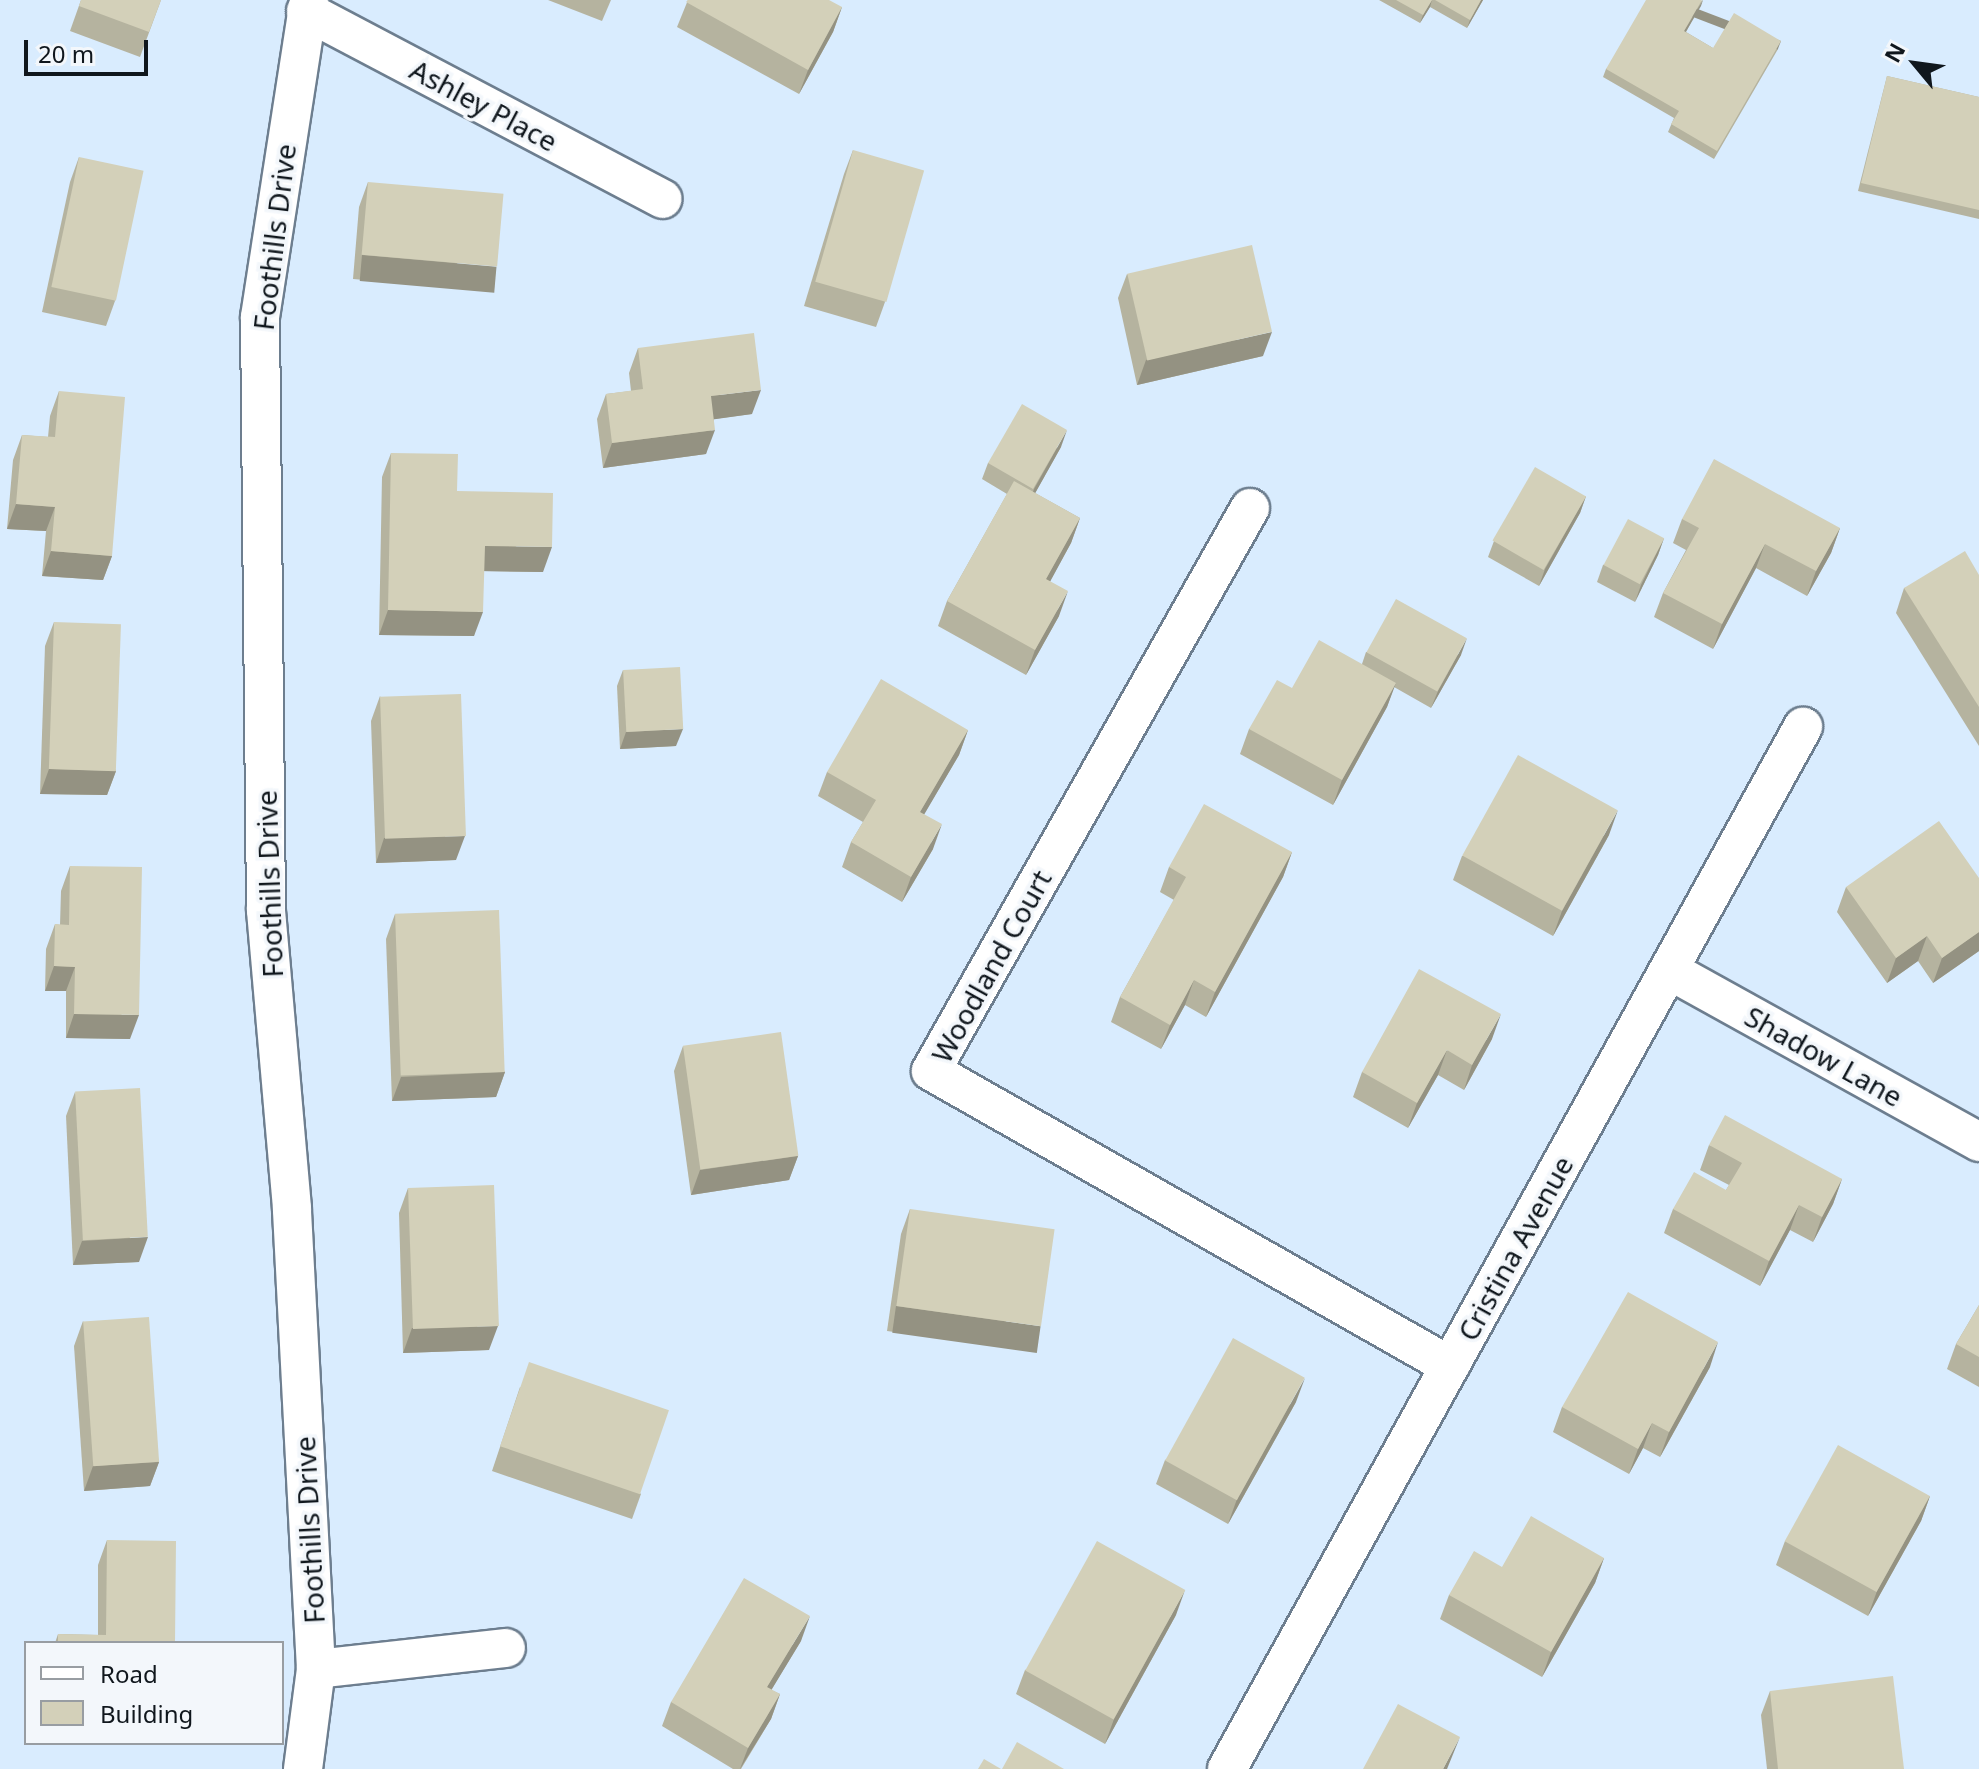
<!DOCTYPE html>
<html>
<head>
<meta charset="utf-8">
<style>
  body { margin:0 }
  #map { position:relative; width:1979px; height:1769px; overflow:hidden; background:#d9ecfe; font-family:"Noto Sans",sans-serif }
  div>[style] { position:absolute }
  .roads { filter:drop-shadow(2px 0 #6d7e8f) drop-shadow(-2px 0 #6d7e8f) drop-shadow(0 2px #6d7e8f) drop-shadow(0 -2px #6d7e8f) }
  .minor>* { height:38px; margin:-19px; padding:0 19px; transform-origin:19px; border-radius:19px; background:#fff }
  .wall>* { inset:0; background:#b5b39f }
  .shaded-wall>* { inset:0; background:#949282; transform-origin:0 0 }
  .building>* { inset:0; background:#d3d0b9; transform-origin:0 0 }
  span { translate:-50% -50%; white-space:nowrap; text-align:center; line-height:1.15; -webkit-text-stroke:7px #f3f7fb; paint-order:stroke }
  .street-label { font-size:28px; color:#10171d }
  .legend { position:absolute; left:24px; top:1641px; width:260px; height:104px; box-sizing:border-box; background:#f3f7fb; border:2px solid #989da2; margin:0; padding:10px 14px; list-style:none; font-size:24px; color:#10171d }
  .legend li { display:flex; align-items:center; gap:16px; height:40px }
  .legend b { width:40px; border:2px solid #989da2 }
  .north { position:absolute; left:1875px; top:24px; width:80px; height:80px; -webkit-text-stroke:6px #f3f7fb; paint-order:stroke; rotate:299deg; font-size:22px; font-weight:700; line-height:32px; text-align:center; color:#10171d }
  .north::after { content:''; display:block; margin:auto; width:28px; height:36px; background:#10171d; clip-path:polygon(50% 0,100% 100%,50% 72%,0 100%) }
  .scale { position:absolute; left:24px; top:40px; width:124px; height:36px; box-sizing:border-box; border:4px solid #10171d; border-top:0; padding-left:10px; font-size:24px; line-height:28px; white-space:nowrap; color:#10171d; -webkit-text-stroke:6px #f3f7fb; paint-order:stroke }
</style>
</head>
<body>
<div id="map">
  <div class="roads">
    <div class="minor">
      <i style="left:306px;top:11px;width:403px;rotate:27.8deg"></i>
      <i style="left:1250px;top:508px;width:647px;rotate:119.54deg"></i>
      <i style="left:931px;top:1071px;width:597px;rotate:29.61deg"></i>
      <i style="left:1669px;top:970px;width:355px;rotate:29deg"></i>
      <i style="left:316px;top:1669px;width:191px;rotate:-6.3deg"></i>
      <i style="left:303px;top:1769px;width:101px;rotate:-82.6deg"></i>
      <i style="left:316px;top:1669px;width:462px;rotate:-93deg"></i>
      <i style="left:292px;top:1208px;width:299px;rotate:-95deg"></i>
      <i style="left:266px;top:910px;width:593px;rotate:-90.58deg"></i>
      <i style="left:260px;top:317px;width:321px;rotate:-81.2deg"></i>
      <i style="left:1227px;top:1769px;width:1191px;rotate:-61.07deg"></i>
    </div>
  </div>
  <div class="wall">
    <i style="clip-path:polygon(81px 0,161px 0,140px 57px,70px 31px)"></i>
    <i style="clip-path:polygon(548px 0,611px 0,602px 21px)"></i>
    <i style="clip-path:polygon(688px 0,842px 7px,833px 32px,799px 94px,677px 27px)"></i>
    <i style="clip-path:polygon(1379px 0,1483px 0,1467px 28px,1430px 7px,1420px 23px)"></i>
    <i style="clip-path:polygon(1703px 0,1686px 32px,1713px 48px,1778px 49px,1714px 159px,1668px 132px,1674px 118px,1603px 77px,1606px 69px)"></i>
    <i style="clip-path:polygon(1887px 76px,1979px 97px,1979px 219px,1858px 191px)"></i>
    <i style="clip-path:polygon(853px 150px,885px 302px,876px 327px,804px 306px,844px 174px)"></i>
    <i style="clip-path:polygon(79px 157px,115px 301px,106px 326px,42px 312px,70px 182px)"></i>
    <i style="clip-path:polygon(368px 182px,487px 291px,353px 279px,359px 207px)"></i>
    <i style="clip-path:polygon(1127px 274px,1263px 356px,1137px 385px,1118px 298px)"></i>
    <i style="clip-path:polygon(638px 348px,752px 414px,714px 419px,706px 454px,603px 468px,597px 419px,606px 394px,631px 391px,629px 373px)"></i>
    <i style="clip-path:polygon(59px 391px,112px 556px,103px 580px,42px 576px,46px 531px,7px 529px,13px 460px,22px 435px,48px 437px,50px 416px)"></i>
    <i style="clip-path:polygon(1061px 447px,1035px 493px,1080px 518px,1071px 543px,1050px 581px,1059px 616px,1026px 675px,938px 626px,947px 601px,1007px 494px,982px 479px,988px 463px)"></i>
    <i style="clip-path:polygon(391px 453px,457px 491px,543px 572px,484px 571px,474px 636px,379px 635px,382px 477px)"></i>
    <i style="clip-path:polygon(1586px 496px,1580px 513px,1539px 586px,1488px 557px,1494px 541px)"></i>
    <i style="clip-path:polygon(1682px 519px,1840px 528px,1831px 553px,1807px 596px,1756px 568px,1713px 649px,1654px 617px,1663px 593px,1686px 550px,1673px 543px)"></i>
    <i style="clip-path:polygon(1664px 538px,1658px 555px,1635px 602px,1597px 582px,1603px 565px)"></i>
    <i style="clip-path:polygon(1979px 575px,1979px 746px,1896px 613px,1904px 588px)"></i>
    <i style="clip-path:polygon(54px 622px,116px 771px,107px 795px,40px 794px,45px 646px)"></i>
    <i style="clip-path:polygon(1366px 652px,1461px 655px,1431px 708px,1394px 687px,1387px 707px,1333px 805px,1240px 754px,1249px 729px,1362px 664px)"></i>
    <i style="clip-path:polygon(623px 670px,676px 746px,620px 749px,617px 686px)"></i>
    <i style="clip-path:polygon(380px 696px,456px 860px,376px 863px,371px 721px)"></i>
    <i style="clip-path:polygon(968px 730px,959px 755px,924px 814px,933px 849px,902px 902px,842px 867px,851px 842px,863px 822px,818px 796px,827px 772px)"></i>
    <i style="clip-path:polygon(1609px 835px,1553px 936px,1453px 880px,1462px 856px)"></i>
    <i style="clip-path:polygon(1292px 852px,1283px 877px,1206px 1017px,1185px 1005px,1161px 1049px,1111px 1022px,1120px 997px,1174px 900px,1160px 892px,1169px 867px)"></i>
    <i style="clip-path:polygon(70px 866px,130px 1039px,66px 1038px,66px 991px,45px 991px,46px 949px,55px 924px,60px 925px,61px 891px)"></i>
    <i style="clip-path:polygon(1979px 878px,1979px 951px,1933px 983px,1918px 961px,1887px 983px,1837px 912px,1846px 887px)"></i>
    <i style="clip-path:polygon(395px 914px,505px 1072px,496px 1097px,392px 1101px,386px 939px)"></i>
    <i style="clip-path:polygon(1492px 1039px,1464px 1090px,1438px 1075px,1408px 1128px,1353px 1097px,1362px 1072px)"></i>
    <i style="clip-path:polygon(683px 1046px,798px 1156px,789px 1180px,691px 1195px,674px 1071px)"></i>
    <i style="clip-path:polygon(75px 1092px,139px 1262px,73px 1265px,66px 1116px)"></i>
    <i style="clip-path:polygon(1709px 1145px,1842px 1179px,1833px 1204px,1813px 1242px,1790px 1230px,1760px 1286px,1664px 1233px,1673px 1209px,1726px 1190px,1729px 1185px,1700px 1170px)"></i>
    <i style="clip-path:polygon(408px 1188px,489px 1350px,403px 1353px,399px 1213px)"></i>
    <i style="clip-path:polygon(910px 1209px,1031px 1351px,887px 1331px,901px 1234px)"></i>
    <i style="clip-path:polygon(1979px 1305px,1979px 1387px,1947px 1369px,1956px 1344px)"></i>
    <i style="clip-path:polygon(83px 1321px,159px 1462px,150px 1486px,84px 1491px,74px 1346px)"></i>
    <i style="clip-path:polygon(1710px 1367px,1660px 1457px,1643px 1448px,1629px 1474px,1553px 1432px,1562px 1407px)"></i>
    <i style="clip-path:polygon(520px 1387px,641px 1494px,632px 1519px,492px 1471px)"></i>
    <i style="clip-path:polygon(1296px 1402px,1228px 1524px,1156px 1484px,1165px 1460px)"></i>
    <i style="clip-path:polygon(1930px 1496px,1921px 1521px,1868px 1616px,1776px 1565px,1785px 1541px)"></i>
    <i style="clip-path:polygon(107px 1540px,175px 1643px,55px 1643px,58px 1634px,98px 1635px,98px 1565px)"></i>
    <i style="clip-path:polygon(1604px 1558px,1595px 1583px,1542px 1677px,1440px 1619px,1449px 1595px,1502px 1567px)"></i>
    <i style="clip-path:polygon(1176px 1615px,1105px 1744px,1016px 1694px,1025px 1670px)"></i>
    <i style="clip-path:polygon(801px 1641px,771px 1690px,780px 1694px,771px 1719px,741px 1769px,733px 1769px,662px 1726px,671px 1702px)"></i>
    <i style="clip-path:polygon(1770px 1691px,1904px 1769px,1767px 1769px,1761px 1715px)"></i>
  </div>
  <div class="shaded-wall">
    <i style="clip-path:polygon(1432px 0,1430px 7px,1420px 23px,1423px 15px)"></i>
    <i style="clip-path:polygon(1481px 0,1483px 0,1467px 28px,1470px 20px)"></i>
    <i style="clip-path:polygon(1703px 0,1701px 6px,1681px 40px,1684px 31px)"></i>
    <i style="clip-path:polygon(842px 7px,833px 32px,799px 94px,808px 70px)"></i>
    <i style="left:1781px;top:41px;width:9px;height:127px;rotate:111deg"></i>
    <i style="left:362px;top:255px;width:135px;height:26px;rotate:5deg"></i>
    <i style="clip-path:polygon(1272px 332px,1263px 356px,1137px 385px,1146px 360px)"></i>
    <i style="clip-path:polygon(761px 390px,752px 414px,702px 421px,711px 396px)"></i>
    <i style="clip-path:polygon(715px 430px,706px 454px,603px 468px,612px 443px)"></i>
    <i style="clip-path:polygon(1067px 430px,1061px 447px,1028px 506px,1034px 489px)"></i>
    <i style="clip-path:polygon(1586px 496px,1580px 513px,1539px 586px,1545px 569px)"></i>
    <i style="clip-path:polygon(16px 504px,55px 507px,46px 531px,7px 529px)"></i>
    <i style="clip-path:polygon(1080px 518px,1071px 543px,1038px 604px,1046px 579px)"></i>
    <i style="clip-path:polygon(1840px 528px,1831px 553px,1807px 596px,1816px 571px)"></i>
    <i style="clip-path:polygon(1664px 538px,1658px 555px,1635px 602px,1641px 585px)"></i>
    <i style="clip-path:polygon(1765px 544px,1756px 568px,1713px 649px,1722px 624px)"></i>
    <i style="clip-path:polygon(485px 546px,552px 547px,543px 572px,476px 571px)"></i>
    <i style="clip-path:polygon(51px 551px,112px 556px,103px 580px,42px 576px)"></i>
    <i style="clip-path:polygon(1068px 591px,1059px 616px,1026px 675px,1035px 650px)"></i>
    <i style="clip-path:polygon(388px 610px,483px 612px,474px 636px,379px 635px)"></i>
    <i style="clip-path:polygon(1467px 638px,1461px 655px,1431px 708px,1438px 691px)"></i>
    <i style="clip-path:polygon(1396px 683px,1387px 707px,1333px 805px,1342px 780px)"></i>
    <i style="clip-path:polygon(683px 729px,676px 746px,620px 749px,626px 732px)"></i>
    <i style="clip-path:polygon(968px 730px,959px 755px,911px 837px,920px 812px)"></i>
    <i style="clip-path:polygon(49px 769px,116px 771px,107px 795px,40px 794px)"></i>
    <i style="clip-path:polygon(1618px 810px,1609px 835px,1553px 936px,1562px 911px)"></i>
    <i style="clip-path:polygon(942px 824px,933px 849px,902px 902px,911px 877px)"></i>
    <i style="clip-path:polygon(465px 836px,456px 860px,376px 863px,384px 838px)"></i>
    <i style="clip-path:polygon(1292px 852px,1283px 877px,1206px 1017px,1215px 992px)"></i>
    <i style="clip-path:polygon(1979px 932px,1979px 951px,1933px 983px,1942px 958px)"></i>
    <i style="clip-path:polygon(1927px 936px,1918px 961px,1887px 983px,1896px 958px)"></i>
    <i style="clip-path:polygon(54px 966px,75px 967px,66px 991px,45px 991px)"></i>
    <i style="clip-path:polygon(1194px 980px,1185px 1005px,1161px 1049px,1170px 1025px)"></i>
    <i style="clip-path:polygon(74px 1014px,139px 1015px,130px 1039px,66px 1038px)"></i>
    <i style="clip-path:polygon(1501px 1014px,1492px 1039px,1464px 1090px,1472px 1065px)"></i>
    <i style="clip-path:polygon(1447px 1050px,1438px 1075px,1408px 1128px,1417px 1103px)"></i>
    <i style="clip-path:polygon(505px 1072px,496px 1097px,392px 1101px,401px 1077px)"></i>
    <i style="clip-path:polygon(798px 1156px,789px 1180px,691px 1195px,700px 1170px)"></i>
    <i style="clip-path:polygon(1842px 1179px,1833px 1204px,1813px 1242px,1822px 1217px)"></i>
    <i style="clip-path:polygon(1799px 1205px,1790px 1230px,1760px 1286px,1769px 1261px)"></i>
    <i style="clip-path:polygon(148px 1237px,139px 1262px,73px 1265px,82px 1241px)"></i>
    <i style="left:896px;top:1306px;width:146px;height:27px;rotate:8deg"></i>
    <i style="clip-path:polygon(498px 1326px,489px 1350px,403px 1353px,412px 1328px)"></i>
    <i style="clip-path:polygon(1718px 1342px,1710px 1367px,1660px 1457px,1669px 1432px)"></i>
    <i style="clip-path:polygon(1305px 1378px,1296px 1402px,1228px 1524px,1237px 1499px)"></i>
    <i style="clip-path:polygon(1652px 1423px,1643px 1448px,1629px 1474px,1638px 1449px)"></i>
    <i style="clip-path:polygon(159px 1462px,150px 1486px,84px 1491px,93px 1466px)"></i>
    <i style="clip-path:polygon(1930px 1496px,1921px 1521px,1868px 1616px,1877px 1591px)"></i>
    <i style="clip-path:polygon(1604px 1558px,1595px 1583px,1542px 1677px,1551px 1652px)"></i>
    <i style="clip-path:polygon(1185px 1590px,1176px 1615px,1105px 1744px,1114px 1719px)"></i>
    <i style="clip-path:polygon(810px 1616px,801px 1641px,758px 1712px,767px 1687px)"></i>
    <i style="clip-path:polygon(780px 1694px,771px 1719px,740px 1769px,748px 1748px)"></i>
    <i style="clip-path:polygon(1460px 1737px,1447px 1769px,1443px 1769px)"></i>
  </div>
  <div class="building">
    <i style="clip-path:polygon(81px 0,161px 0,149px 32px,79px 6px)"></i>
    <i style="clip-path:polygon(688px 0,829px 0,842px 7px,808px 70px,686px 2px)"></i>
    <i style="clip-path:polygon(1396px 0,1432px 0,1423px 15px)"></i>
    <i style="clip-path:polygon(1435px 0,1481px 0,1470px 20px)"></i>
    <i style="clip-path:polygon(1646px 0,1702px 0,1684px 31px,1713px 48px,1734px 13px,1781px 41px,1717px 151px,1671px 124px,1679px 111px,1606px 69px)"></i>
    <i style="clip-path:polygon(1887px 76px,1979px 97px,1979px 210px,1861px 183px)"></i>
    <i style="left:853px;top:150px;width:74px;height:137px;rotate:16deg"></i>
    <i style="left:79px;top:157px;width:66px;height:133px;rotate:12deg"></i>
    <i style="left:368px;top:182px;width:136px;height:73px;rotate:5deg"></i>
    <i style="left:1252px;top:245px;width:89px;height:128px;rotate:77deg"></i>
    <i style="clip-path:polygon(754px 333px,761px 390px,711px 396px,715px 430px,612px 443px,606px 394px,643px 389px,638px 348px)"></i>
    <i style="clip-path:polygon(59px 391px,125px 397px,112px 556px,51px 551px,55px 507px,16px 504px,22px 435px,55px 437px)"></i>
    <i style="left:1022px;top:404px;width:52px;height:68px;rotate:30deg"></i>
    <i style="clip-path:polygon(391px 453px,458px 454px,457px 491px,553px 493px,552px 547px,485px 546px,483px 612px,388px 610px)"></i>
    <i style="clip-path:polygon(1714px 459px,1840px 528px,1816px 571px,1765px 544px,1722px 624px,1663px 593px,1699px 528px,1682px 519px)"></i>
    <i style="left:1535px;top:467px;width:59px;height:85px;rotate:30deg"></i>
    <i style="clip-path:polygon(1014px 481px,1080px 518px,1046px 579px,1068px 591px,1035px 650px,947px 601px)"></i>
    <i style="left:1628px;top:519px;width:41px;height:52px;rotate:28deg"></i>
    <i style="clip-path:polygon(1965px 551px,1979px 575px,1979px 707px,1904px 588px)"></i>
    <i style="left:1396px;top:599px;width:81px;height:61px;rotate:29deg"></i>
    <i style="left:54px;top:622px;width:67px;height:147px;rotate:2deg"></i>
    <i style="clip-path:polygon(1319px 640px,1396px 683px,1342px 780px,1249px 729px,1277px 680px,1292px 688px)"></i>
    <i style="left:680px;top:667px;width:62px;height:57px;rotate:87deg"></i>
    <i style="clip-path:polygon(881px 679px,968px 730px,920px 812px,942px 824px,911px 877px,851px 842px,876px 800px,827px 772px)"></i>
    <i style="left:461px;top:694px;width:142px;height:81px;rotate:88deg"></i>
    <i style="left:1518px;top:755px;width:114px;height:115px;rotate:29deg"></i>
    <i style="clip-path:polygon(1204px 804px,1292px 852px,1215px 992px,1194px 980px,1170px 1025px,1120px 997px,1186px 877px,1169px 867px)"></i>
    <i style="clip-path:polygon(1939px 821px,1979px 878px,1979px 932px,1942px 958px,1927px 936px,1896px 958px,1846px 887px)"></i>
    <i style="clip-path:polygon(70px 866px,142px 867px,139px 1015px,74px 1014px,75px 967px,54px 966px,55px 924px,69px 925px)"></i>
    <i style="left:499px;top:910px;width:162px;height:104px;rotate:88deg"></i>
    <i style="clip-path:polygon(1419px 969px,1501px 1014px,1472px 1065px,1447px 1050px,1417px 1103px,1362px 1072px)"></i>
    <i style="left:781px;top:1032px;width:125px;height:99px;rotate:82deg"></i>
    <i style="left:140px;top:1088px;width:149px;height:65px;rotate:87deg"></i>
    <i style="clip-path:polygon(1725px 1115px,1842px 1179px,1822px 1217px,1799px 1205px,1769px 1261px,1673px 1209px,1694px 1172px,1726px 1190px,1742px 1163px,1709px 1145px)"></i>
    <i style="left:494px;top:1185px;width:141px;height:86px;rotate:88deg"></i>
    <i style="left:910px;top:1209px;width:146px;height:98px;rotate:8deg"></i>
    <i style="clip-path:polygon(1628px 1292px,1718px 1342px,1669px 1432px,1652px 1423px,1638px 1449px,1562px 1407px)"></i>
    <i style="clip-path:polygon(1979px 1305px,1979px 1357px,1956px 1344px)"></i>
    <i style="left:149px;top:1317px;width:145px;height:66px;rotate:86deg"></i>
    <i style="left:1233px;top:1338px;width:82px;height:140px;rotate:29deg"></i>
    <i style="left:529px;top:1362px;width:148px;height:89px;rotate:19deg"></i>
    <i style="left:1838px;top:1445px;width:105px;height:110px;rotate:29deg"></i>
    <i style="clip-path:polygon(1531px 1516px,1604px 1558px,1551px 1652px,1449px 1595px,1474px 1551px,1502px 1567px)"></i>
    <i style="clip-path:polygon(107px 1540px,176px 1541px,175px 1643px,58px 1643px,58px 1634px,106px 1635px)"></i>
    <i style="left:1097px;top:1541px;width:101px;height:148px;rotate:29deg"></i>
    <i style="clip-path:polygon(744px 1578px,810px 1616px,767px 1687px,780px 1694px,748px 1748px,671px 1702px)"></i>
    <i style="clip-path:polygon(1893px 1676px,1904px 1769px,1778px 1769px,1770px 1691px)"></i>
    <i style="clip-path:polygon(1398px 1704px,1460px 1737px,1443px 1769px,1363px 1769px)"></i>
    <i style="clip-path:polygon(1017px 1742px,1064px 1769px,1002px 1769px)"></i>
    <i style="clip-path:polygon(984px 1759px,1001px 1769px,978px 1769px)"></i>
  </div>
  <div class="street-label">
    <span style="left:484px;top:105px;rotate:28deg">Ashley Place</span>
    <span style="left:274px;top:237px;rotate:-83deg">Foothills Drive</span>
    <span style="left:269px;top:884px;rotate:-92deg">Foothills Drive</span>
    <span style="left:991px;top:966px;rotate:-61deg">Woodland Court</span>
    <span style="left:1824px;top:1056px;rotate:29deg">Shadow Lane</span>
    <span style="left:1515px;top:1248px;rotate:-61deg">Cristina Avenue</span>
    <span style="left:309px;top:1530px;rotate:-93deg">Foothills Drive</span>
  </div>
  <ul class="legend">
  <li><b style="height:10px;background:#fff"></b>Road</li>
  <li><b style="height:22px;background:#d3d0b9"></b>Building</li>
  </ul>
  <div class="north">N</div>
  <div class="scale">20 m</div>
</div>
</body>
</html>
